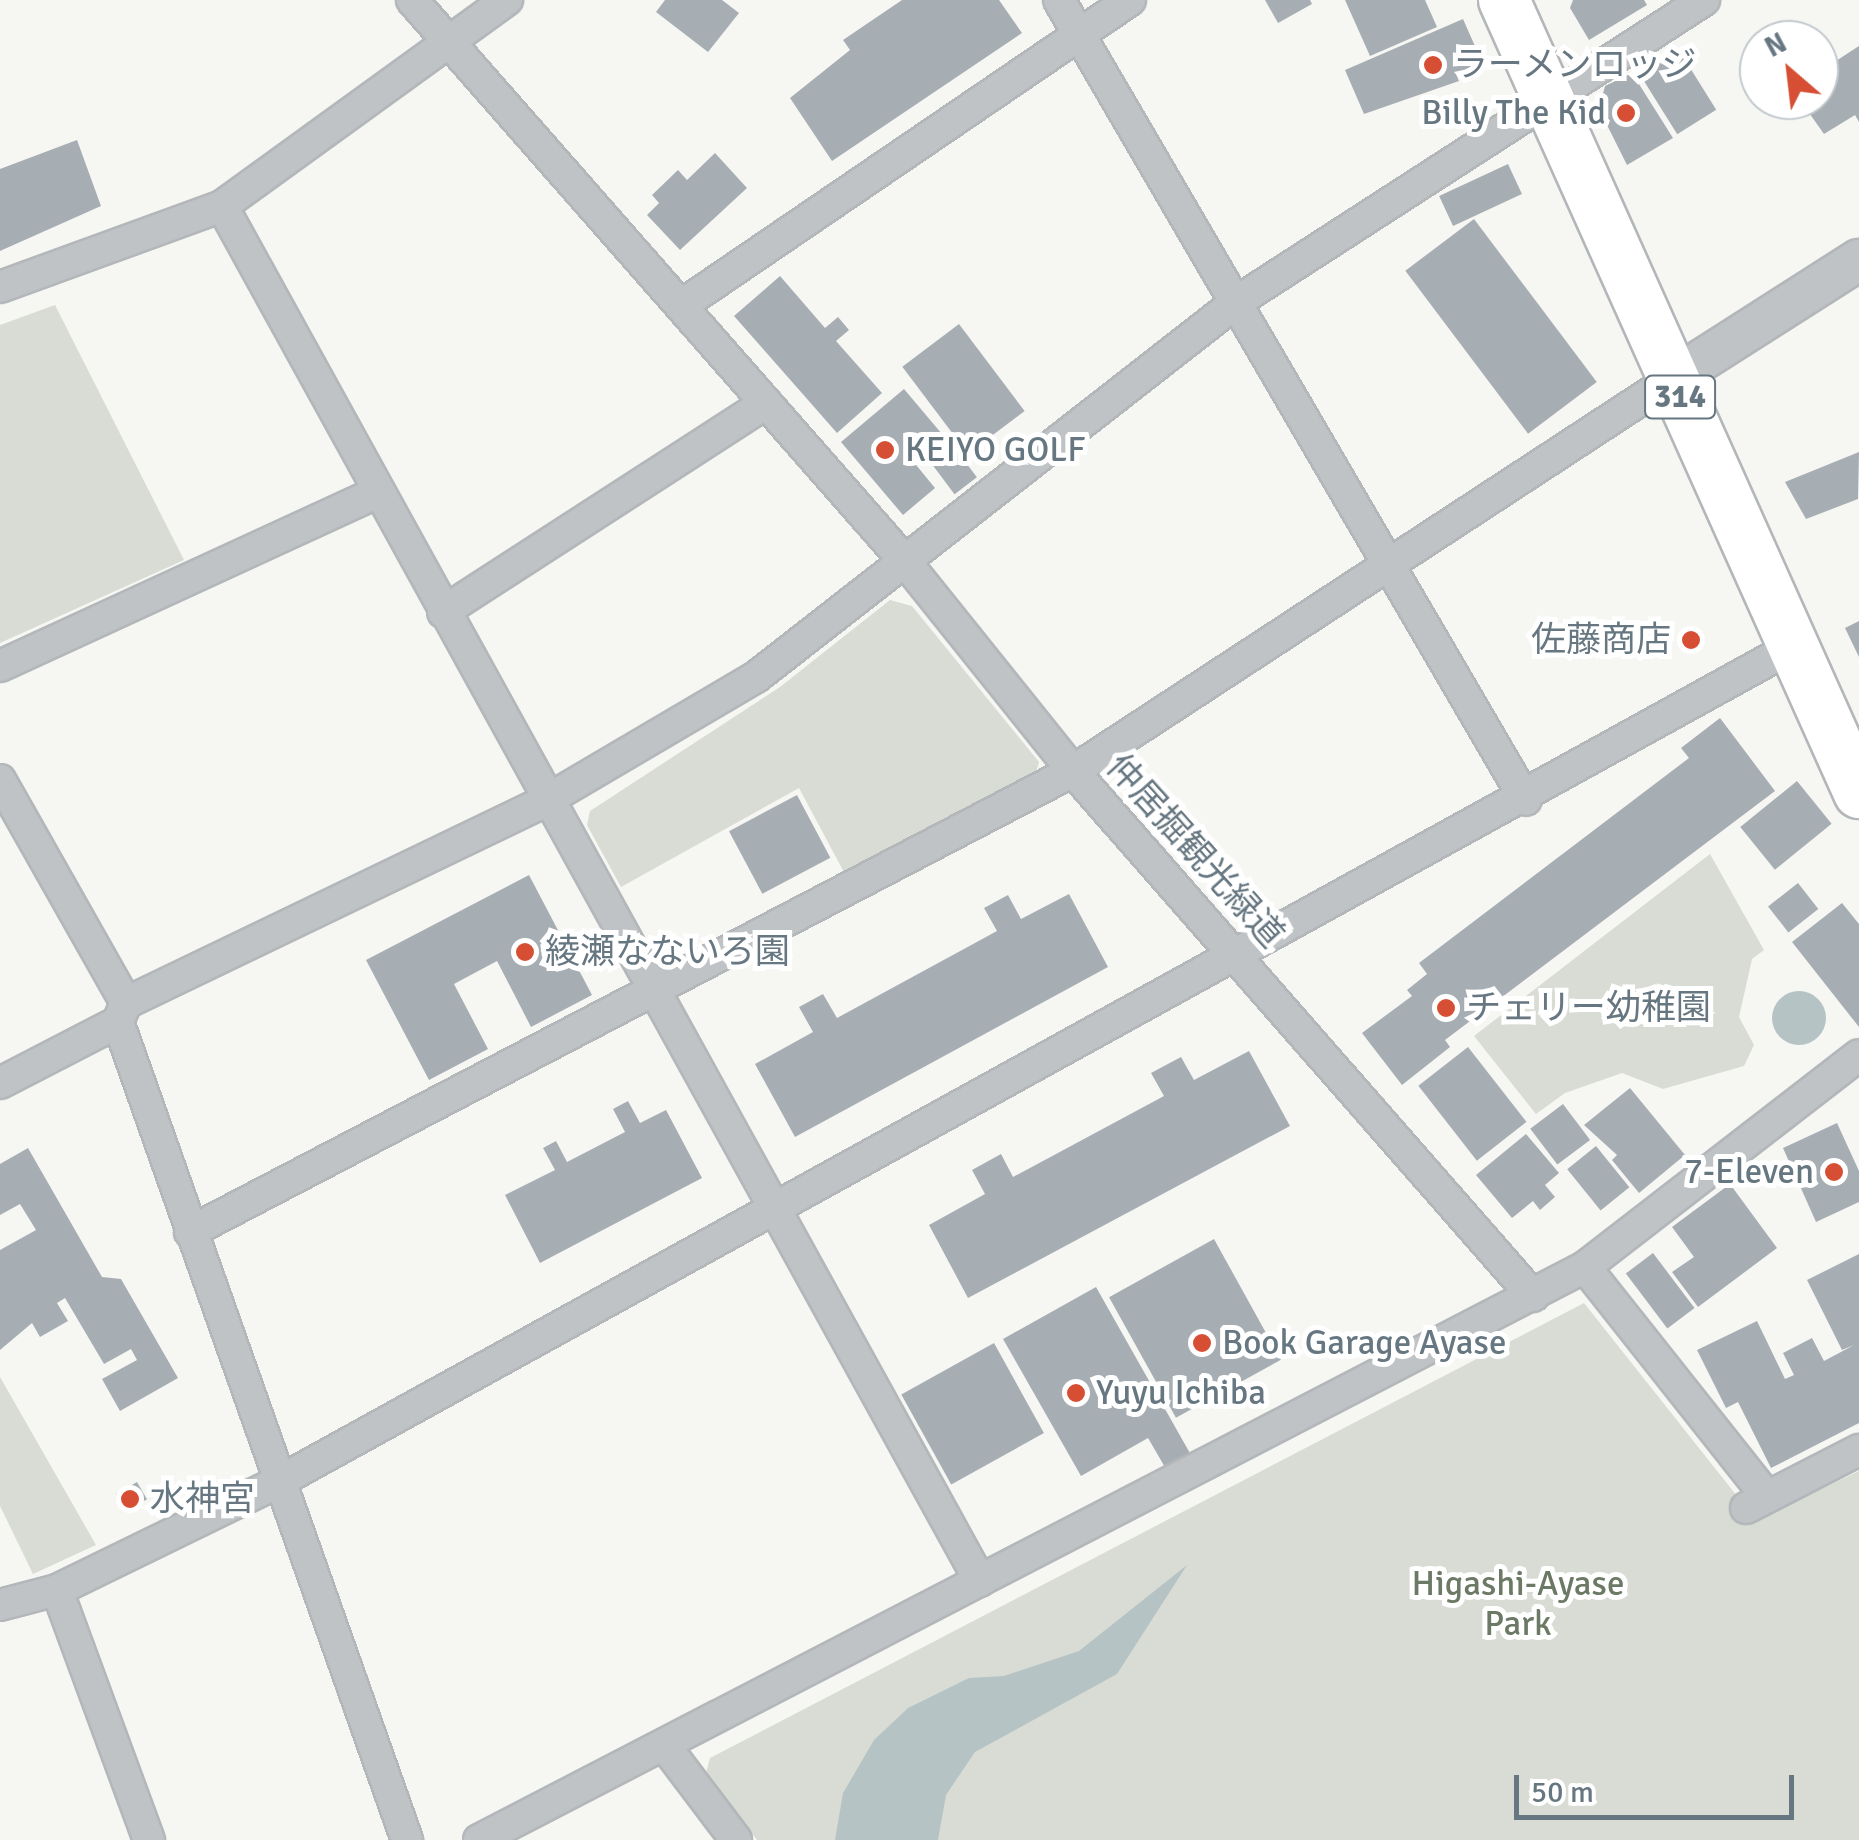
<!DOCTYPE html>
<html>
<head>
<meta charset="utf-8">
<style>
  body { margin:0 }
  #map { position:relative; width:1859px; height:1840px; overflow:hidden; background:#f6f6f3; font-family:Signika,"Noto Sans JP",sans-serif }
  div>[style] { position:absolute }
  .green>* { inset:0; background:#d8dcd4 }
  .water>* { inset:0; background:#b6c3c5 }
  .round { border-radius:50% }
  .building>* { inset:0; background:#a7aeb3; transform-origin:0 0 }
  .roads { filter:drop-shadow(2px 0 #b3b7ba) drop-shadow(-2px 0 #b3b7ba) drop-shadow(0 2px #b3b7ba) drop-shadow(0 -2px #b3b7ba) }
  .minor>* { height:30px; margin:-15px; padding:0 15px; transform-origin:15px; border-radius:15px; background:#bfc3c6 }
  .tertiary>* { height:40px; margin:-20px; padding:0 20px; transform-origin:20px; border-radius:20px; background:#bfc3c6 }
  .primary>* { height:50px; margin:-25px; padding:0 25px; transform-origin:25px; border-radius:25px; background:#fff }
  .dots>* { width:28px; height:28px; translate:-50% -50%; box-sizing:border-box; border:5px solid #fff; border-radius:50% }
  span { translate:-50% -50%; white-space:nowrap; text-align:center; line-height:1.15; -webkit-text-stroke:10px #fff; paint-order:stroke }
  .shield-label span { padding:2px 8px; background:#fff; border:2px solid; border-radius:8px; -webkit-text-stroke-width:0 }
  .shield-label { font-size:32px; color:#677781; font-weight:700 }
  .poi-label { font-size:35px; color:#677781 }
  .left { translate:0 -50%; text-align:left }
  .right { translate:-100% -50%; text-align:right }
  .street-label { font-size:35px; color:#677781 }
  .park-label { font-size:35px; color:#6b7965 }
  .north { position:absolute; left:1739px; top:20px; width:100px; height:100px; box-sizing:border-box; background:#fff; border:2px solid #c2c9cd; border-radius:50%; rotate:332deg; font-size:28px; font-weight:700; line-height:40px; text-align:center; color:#677781 }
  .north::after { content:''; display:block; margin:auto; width:35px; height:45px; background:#d64e33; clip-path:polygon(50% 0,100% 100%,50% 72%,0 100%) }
  .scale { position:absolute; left:1514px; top:1775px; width:280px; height:45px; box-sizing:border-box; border:5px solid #677781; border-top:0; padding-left:12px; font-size:30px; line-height:35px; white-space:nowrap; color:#677781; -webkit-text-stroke:8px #fff; paint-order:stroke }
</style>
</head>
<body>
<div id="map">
  <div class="green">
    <i style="clip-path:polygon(55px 305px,184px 560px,0 643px,0 325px)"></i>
    <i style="clip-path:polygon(890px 600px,912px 606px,1039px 762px,1035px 777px,845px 874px,799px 788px,621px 887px,587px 825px,590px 811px,780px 687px)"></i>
    <i style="clip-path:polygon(1710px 854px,1764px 950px,1752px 959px,1739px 1017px,1754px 1045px,1744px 1066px,1663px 1089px,1622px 1073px,1565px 1093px,1536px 1114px,1474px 1036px)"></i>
    <i style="clip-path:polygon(1584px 1303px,1756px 1520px,1859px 1471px,1859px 1840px,757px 1840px,706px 1773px,710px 1758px)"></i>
    <i style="clip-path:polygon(0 1377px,96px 1545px,33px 1574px,0 1506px)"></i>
  </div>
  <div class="water">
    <i class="round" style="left:1772px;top:991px;width:54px;height:54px"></i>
    <i style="clip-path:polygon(1187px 1565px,1117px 1674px,975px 1752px,946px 1795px,938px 1840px,835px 1840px,843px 1793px,874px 1740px,908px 1708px,969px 1678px,1004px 1676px,1079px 1651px)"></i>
  </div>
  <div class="building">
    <i style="clip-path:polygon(665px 0,722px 0,739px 13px,708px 52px,656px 12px)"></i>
    <i style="clip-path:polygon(902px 0,999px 0,1022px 33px,832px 161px,790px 98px,850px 50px,843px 40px)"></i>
    <i style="clip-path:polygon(1265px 0,1310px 0,1312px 4px,1278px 23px)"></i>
    <i style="clip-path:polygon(1345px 0,1425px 0,1437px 27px,1370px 56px)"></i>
    <i style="clip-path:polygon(1573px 0,1644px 0,1647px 5px,1589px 40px,1570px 8px)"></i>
    <i style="clip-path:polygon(1463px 19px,1482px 62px,1456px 74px,1459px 81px,1364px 114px,1345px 70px)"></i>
    <i style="clip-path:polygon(1859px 46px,1859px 122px,1855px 115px,1824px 134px,1800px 100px,1819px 100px,1819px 72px)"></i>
    <i style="left:1677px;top:47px;width:74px;height:46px;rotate:58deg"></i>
    <i style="clip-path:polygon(1632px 73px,1673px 138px,1627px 165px,1599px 109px,1605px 86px)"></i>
    <i style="clip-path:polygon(77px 140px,101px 206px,0 251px,0 169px)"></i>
    <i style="clip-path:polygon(715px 153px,747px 188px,680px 250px,647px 215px,659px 203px,652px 195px,678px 170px,687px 180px)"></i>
    <i style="left:1508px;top:164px;width:33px;height:76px;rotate:65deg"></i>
    <i style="left:1474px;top:219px;width:204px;height:86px;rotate:53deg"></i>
    <i style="clip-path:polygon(780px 276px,825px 328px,838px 317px,849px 330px,836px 341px,882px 393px,837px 433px,734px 316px)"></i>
    <i style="left:959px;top:324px;width:109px;height:71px;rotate:53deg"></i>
    <i style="clip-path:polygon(904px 389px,942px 434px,912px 460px,935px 488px,903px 515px,841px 442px)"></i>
    <i style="left:945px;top:435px;width:53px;height:28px;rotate:53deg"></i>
    <i style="clip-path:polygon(1859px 452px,1858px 499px,1806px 519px,1785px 482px)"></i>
    <i style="clip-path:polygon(1859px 621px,1859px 657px,1845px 628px)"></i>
    <i style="clip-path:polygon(1720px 718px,1775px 791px,1445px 1040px,1450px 1047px,1402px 1085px,1362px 1033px,1412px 996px,1407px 990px,1427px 974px,1419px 963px,1689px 758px,1681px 748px)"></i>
    <i style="left:1797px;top:781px;width:55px;height:73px;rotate:51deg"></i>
    <i style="left:797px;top:795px;width:71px;height:77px;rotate:62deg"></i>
    <i style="clip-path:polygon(529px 875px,592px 995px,531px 1027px,497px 961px,454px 984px,488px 1049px,429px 1080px,366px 960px)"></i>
    <i style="left:1798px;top:883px;width:33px;height:38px;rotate:52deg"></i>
    <i style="clip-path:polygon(1069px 894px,1108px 967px,795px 1137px,755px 1064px,813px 1032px,799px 1007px,823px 994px,837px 1018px,997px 931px,984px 908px,1008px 895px,1021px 919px)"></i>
    <i style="clip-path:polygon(1842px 903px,1859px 924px,1859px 1027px,1792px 942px)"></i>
    <i style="left:1468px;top:1047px;width:95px;height:63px;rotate:52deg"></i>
    <i style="clip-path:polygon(1249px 1051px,1290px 1126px,968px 1298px,929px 1225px,985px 1194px,972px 1170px,1001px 1154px,1013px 1177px,1164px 1096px,1151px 1073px,1181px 1057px,1194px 1080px)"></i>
    <i style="clip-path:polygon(1630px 1088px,1685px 1155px,1639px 1193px,1612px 1160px,1617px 1155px,1584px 1125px)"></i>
    <i style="clip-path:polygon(628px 1101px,640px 1123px,666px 1110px,702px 1178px,540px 1263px,505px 1195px,555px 1170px,543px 1148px,556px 1141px,567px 1162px,625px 1132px,613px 1109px)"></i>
    <i style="left:1563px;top:1104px;width:45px;height:41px;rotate:53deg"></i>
    <i style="clip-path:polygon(1837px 1123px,1859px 1171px,1859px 1202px,1816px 1222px,1783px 1148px)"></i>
    <i style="clip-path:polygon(1526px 1134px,1559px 1173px,1545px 1185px,1555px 1197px,1540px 1210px,1533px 1201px,1512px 1218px,1476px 1175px)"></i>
    <i style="left:1596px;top:1146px;width:53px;height:37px;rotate:51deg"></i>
    <i style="clip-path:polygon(28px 1148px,102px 1277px,121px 1279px,178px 1378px,120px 1411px,102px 1379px,137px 1360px,131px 1349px,104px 1364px,65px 1298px,57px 1303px,68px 1321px,40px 1337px,32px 1323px,0 1350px,0 1250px,36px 1230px,20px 1204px,0 1215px,0 1164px)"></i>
    <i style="clip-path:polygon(1730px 1184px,1777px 1248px,1698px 1307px,1672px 1272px,1694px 1257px,1672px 1227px)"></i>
    <i style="left:1214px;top:1239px;width:138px;height:120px;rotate:61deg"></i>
    <i style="left:1653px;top:1253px;width:69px;height:34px;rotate:53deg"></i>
    <i style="clip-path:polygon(1859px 1254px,1859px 1423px,1771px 1468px,1738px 1402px,1726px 1408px,1697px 1350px,1757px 1321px,1785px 1379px,1794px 1375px,1783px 1353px,1812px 1338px,1824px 1361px,1854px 1345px,1842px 1350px,1807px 1280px)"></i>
    <i style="clip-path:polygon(1096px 1287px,1191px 1455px,1166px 1469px,1148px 1438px,1081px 1476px,1003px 1339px)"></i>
    <i style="left:994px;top:1343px;width:103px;height:106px;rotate:61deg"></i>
    <i style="left:137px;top:1482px;width:20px;height:24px;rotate:60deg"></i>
  </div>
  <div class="roads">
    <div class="minor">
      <i style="left:1059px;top:0;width:926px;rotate:59.73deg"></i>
      <i style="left:222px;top:206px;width:1570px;rotate:61.13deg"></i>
      <i style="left:0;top:287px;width:236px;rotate:-20deg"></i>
      <i style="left:222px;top:206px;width:352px;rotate:-35.9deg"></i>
      <i style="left:682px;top:305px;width:542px;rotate:-34.25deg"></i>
      <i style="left:443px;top:612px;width:385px;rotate:-32.9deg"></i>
      <i style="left:0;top:666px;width:416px;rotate:-24.7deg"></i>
      <i style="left:0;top:780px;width:256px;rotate:60.5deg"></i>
      <i style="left:126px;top:1003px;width:21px;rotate:113deg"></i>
      <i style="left:118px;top:1022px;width:868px;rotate:70.54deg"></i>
      <i style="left:126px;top:1003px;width:467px;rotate:-25.7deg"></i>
      <i style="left:547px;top:800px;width:243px;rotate:-30.5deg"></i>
      <i style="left:756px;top:677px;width:611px;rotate:-37.96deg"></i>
      <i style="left:1238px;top:301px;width:555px;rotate:-32.86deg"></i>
      <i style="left:0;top:1083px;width:133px;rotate:-27.3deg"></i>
      <i style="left:190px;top:1232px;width:996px;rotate:-27.57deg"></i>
      <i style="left:1073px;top:771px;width:272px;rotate:-128.7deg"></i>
      <i style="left:903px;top:559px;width:744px;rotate:-131.29deg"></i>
      <i style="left:1585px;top:1267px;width:291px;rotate:51.6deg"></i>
      <i style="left:1533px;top:1296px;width:698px;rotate:-131.22deg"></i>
      <i style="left:1073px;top:771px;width:716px;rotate:-33.2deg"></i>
      <i style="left:1746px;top:1508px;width:127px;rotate:-27.2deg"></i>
      <i style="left:57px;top:1590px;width:266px;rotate:69.8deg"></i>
      <i style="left:0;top:1605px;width:59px;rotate:-14.7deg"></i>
      <i style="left:57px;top:1590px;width:248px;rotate:-26deg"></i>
      <i style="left:280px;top:1481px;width:1727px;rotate:-28.88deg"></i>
      <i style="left:665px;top:1746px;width:118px;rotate:52.9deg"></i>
      <i style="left:479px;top:1840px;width:1246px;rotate:-27.39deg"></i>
      <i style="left:1585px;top:1267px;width:346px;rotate:-37.7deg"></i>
    </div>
    <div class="tertiary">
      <i style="left:1672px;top:379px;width:222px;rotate:-32.5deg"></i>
    </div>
    <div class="primary">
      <i style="left:1504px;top:0;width:869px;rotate:65.88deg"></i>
    </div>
  </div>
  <div class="dots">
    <i style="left:1433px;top:65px;background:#d64e33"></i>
    <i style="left:1626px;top:113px;background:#d64e33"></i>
    <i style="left:885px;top:450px;background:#d64e33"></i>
    <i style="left:1691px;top:640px;background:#d64e33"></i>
    <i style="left:525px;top:952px;background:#d64e33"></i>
    <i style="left:1446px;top:1008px;background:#d64e33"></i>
    <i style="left:1834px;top:1172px;background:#d64e33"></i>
    <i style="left:1202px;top:1343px;background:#d64e33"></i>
    <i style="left:1076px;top:1393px;background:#d64e33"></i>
    <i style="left:130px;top:1499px;background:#d64e33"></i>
  </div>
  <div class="shield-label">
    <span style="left:1680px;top:397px">314</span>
  </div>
  <div class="poi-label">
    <span class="left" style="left:1453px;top:65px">ラーメンロッジ</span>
    <span class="right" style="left:1606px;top:113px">Billy The Kid</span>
    <span class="left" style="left:905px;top:450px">KEIYO GOLF</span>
    <span class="right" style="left:1671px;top:640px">佐藤商店</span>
    <span class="left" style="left:545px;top:952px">綾瀬なないろ園</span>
    <span class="left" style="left:1466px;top:1008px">チェリー幼稚園</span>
    <span class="right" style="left:1814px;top:1172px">7-Eleven</span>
    <span class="left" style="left:1222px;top:1343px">Book Garage Ayase</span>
    <span class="left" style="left:1096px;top:1393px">Yuyu Ichiba</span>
    <span class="left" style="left:150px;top:1499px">水神宮</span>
  </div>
  <div class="street-label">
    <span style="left:1195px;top:851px;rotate:48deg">仲居掘観光緑道</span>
  </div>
  <div class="park-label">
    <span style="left:1518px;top:1604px">Higashi-Ayase<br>Park</span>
  </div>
  <div class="north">N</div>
  <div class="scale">50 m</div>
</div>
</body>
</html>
